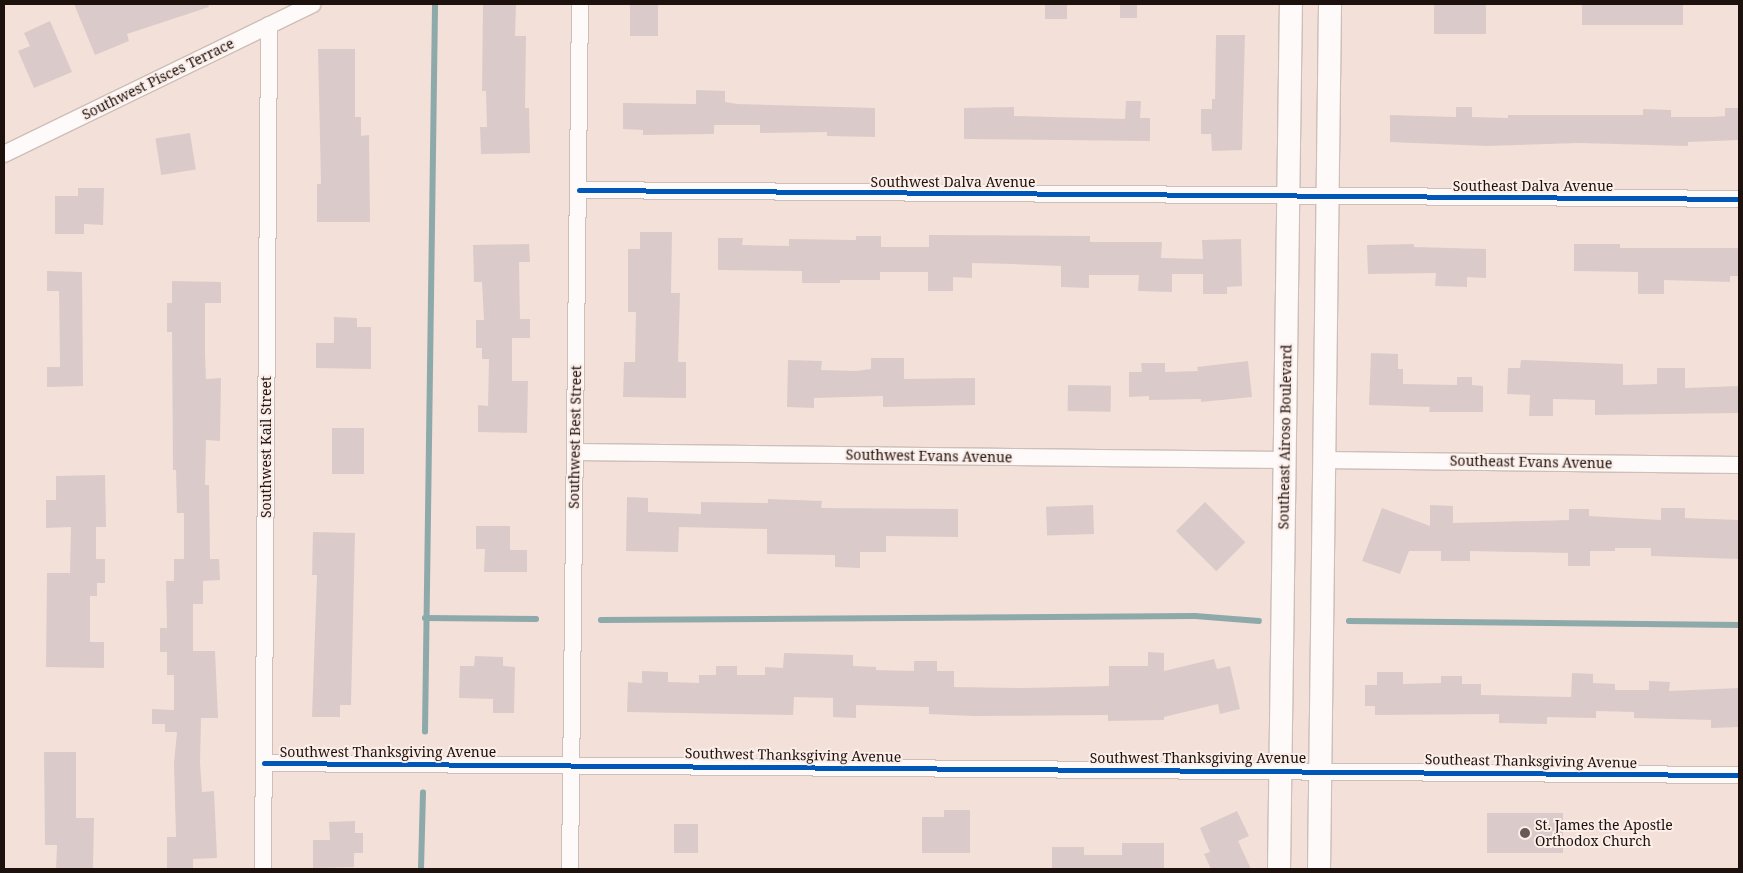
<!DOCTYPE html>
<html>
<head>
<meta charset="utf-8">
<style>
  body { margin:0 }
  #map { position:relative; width:1743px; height:873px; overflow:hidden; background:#f3e0d8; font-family:"Noto Serif",serif }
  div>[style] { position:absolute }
  .stream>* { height:5.5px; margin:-2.75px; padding:0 2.75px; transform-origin:2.75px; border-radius:2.75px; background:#8ea9a9 }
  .building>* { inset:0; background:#dacbca; transform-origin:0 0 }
  .roads { filter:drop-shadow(1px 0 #cdbeb8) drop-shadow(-1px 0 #cdbeb8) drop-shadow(0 1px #cdbeb8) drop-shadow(0 -1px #cdbeb8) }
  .street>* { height:16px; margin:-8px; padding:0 8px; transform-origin:8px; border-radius:8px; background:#fdfaf9 }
  .secondary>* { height:22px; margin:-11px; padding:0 11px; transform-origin:11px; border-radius:11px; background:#fdfaf9 }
  .cycleway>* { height:5px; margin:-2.5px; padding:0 2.5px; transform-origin:2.5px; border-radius:2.5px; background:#0057b8 }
  .dots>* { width:14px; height:14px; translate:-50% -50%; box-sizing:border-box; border:2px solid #fbede8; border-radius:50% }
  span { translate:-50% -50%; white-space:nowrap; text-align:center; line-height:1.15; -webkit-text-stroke:4px #fbede8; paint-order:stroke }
  .street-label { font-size:14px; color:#1d110d }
  .poi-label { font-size:14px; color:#1d110d }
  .left { translate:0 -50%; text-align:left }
  .frame { position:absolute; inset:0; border:5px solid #1d110d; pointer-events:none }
</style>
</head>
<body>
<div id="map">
  <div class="stream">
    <i style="left:425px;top:618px;width:111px;rotate:0.5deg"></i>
    <i style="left:601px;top:620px;width:594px;rotate:-0.39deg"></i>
    <i style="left:1195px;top:616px;width:64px;rotate:4.5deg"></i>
    <i style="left:1349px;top:621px;width:390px;rotate:0.6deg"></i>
    <i style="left:425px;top:732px;width:728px;rotate:-89.21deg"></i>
    <i style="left:421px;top:869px;width:76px;rotate:-88.5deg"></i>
  </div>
  <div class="building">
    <i style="clip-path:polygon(74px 4px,208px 4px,209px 7px,127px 34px,129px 41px,95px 55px)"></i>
    <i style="clip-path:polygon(483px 4px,516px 4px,515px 36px,526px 36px,525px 108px,529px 108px,530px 153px,481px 154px,480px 127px,487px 127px,486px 91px,482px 91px)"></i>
    <i style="left:630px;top:4px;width:28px;height:32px"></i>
    <i style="left:1045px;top:4px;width:22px;height:15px"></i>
    <i style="left:1120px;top:4px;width:17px;height:14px"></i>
    <i style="left:1434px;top:4px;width:52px;height:30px"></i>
    <i style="left:1582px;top:4px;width:101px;height:21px"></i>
    <i style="clip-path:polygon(50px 21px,72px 72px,34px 88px,18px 51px,30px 46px,24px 33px)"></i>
    <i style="clip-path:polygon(1216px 35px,1245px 35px,1242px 150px,1212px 151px,1211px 134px,1201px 134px,1201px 109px,1212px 109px,1212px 99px,1215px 99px)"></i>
    <i style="clip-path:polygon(318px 49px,355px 49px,355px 117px,361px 117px,361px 136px,369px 135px,370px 222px,317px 222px,317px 184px,321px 184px)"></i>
    <i style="clip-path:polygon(696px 90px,725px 91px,725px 102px,737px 104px,875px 108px,875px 137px,827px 136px,827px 132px,760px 133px,760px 125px,714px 125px,714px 134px,643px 135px,643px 130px,623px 129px,623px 103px,696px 104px)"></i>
    <i style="clip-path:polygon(1126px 101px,1141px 101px,1140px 118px,1150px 118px,1150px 141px,964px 139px,964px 108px,1014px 107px,1014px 116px,1125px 119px)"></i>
    <i style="clip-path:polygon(1456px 107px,1472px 107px,1472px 117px,1508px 118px,1508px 115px,1643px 115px,1643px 109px,1671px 110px,1671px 117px,1711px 117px,1725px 116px,1725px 108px,1739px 108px,1739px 140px,1688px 142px,1688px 146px,1578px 143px,1487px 146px,1390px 142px,1390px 115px,1456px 117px)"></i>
    <i style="left:190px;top:133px;width:37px;height:35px;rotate:81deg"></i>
    <i style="clip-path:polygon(78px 188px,104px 188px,103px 225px,84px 224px,84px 234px,55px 234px,55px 196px,78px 196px)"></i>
    <i style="clip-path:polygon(640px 232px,672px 232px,671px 293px,680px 293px,678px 362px,686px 362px,686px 398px,623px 397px,624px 362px,635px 362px,636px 312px,628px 312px,628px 249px,640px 249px)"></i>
    <i style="clip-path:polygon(929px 235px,1090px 236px,1090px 242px,1162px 242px,1161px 258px,1203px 259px,1202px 240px,1241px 239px,1242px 286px,1227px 287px,1227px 294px,1203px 294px,1203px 274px,1172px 274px,1172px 292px,1138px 291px,1139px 275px,1089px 275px,1089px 288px,1061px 287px,1061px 266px,1013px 264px,972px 263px,972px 278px,953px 277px,953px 291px,928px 291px,928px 272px,880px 272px,880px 280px,840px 280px,840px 283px,802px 283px,802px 271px,718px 270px,718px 238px,743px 238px,742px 245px,789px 246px,789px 239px,856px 240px,856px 236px,881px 236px,881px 247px,929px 247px)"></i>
    <i style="clip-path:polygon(529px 244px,530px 262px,519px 262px,520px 319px,530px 319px,530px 338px,512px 338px,512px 381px,528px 381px,527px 433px,478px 432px,478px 405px,488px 406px,489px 359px,482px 359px,482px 348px,476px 348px,476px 320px,484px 320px,482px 282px,474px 282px,473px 245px)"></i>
    <i style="clip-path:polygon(1414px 244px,1414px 247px,1486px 249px,1486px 278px,1467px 277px,1467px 287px,1435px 286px,1436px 273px,1368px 274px,1367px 245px)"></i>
    <i style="clip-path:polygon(1574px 244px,1620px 244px,1620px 248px,1739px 248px,1739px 276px,1730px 276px,1730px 282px,1664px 280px,1664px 294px,1638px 294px,1638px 272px,1574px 271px)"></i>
    <i style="clip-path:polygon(47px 271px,82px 272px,83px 386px,47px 387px,47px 367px,60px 367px,59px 291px,47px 291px)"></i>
    <i style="clip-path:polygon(172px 281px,221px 282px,221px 303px,205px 303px,205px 353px,206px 379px,221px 378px,220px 441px,206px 440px,205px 485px,209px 485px,210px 559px,219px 559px,220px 580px,203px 581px,203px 604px,193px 604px,193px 651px,215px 651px,218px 718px,201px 718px,200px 763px,202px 792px,214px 791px,217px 858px,193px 859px,193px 869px,167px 869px,167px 837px,176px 837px,174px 763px,177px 732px,165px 732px,165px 724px,152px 724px,152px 709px,174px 710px,174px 675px,167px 675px,167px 652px,160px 652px,160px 628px,167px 628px,166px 581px,174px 581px,174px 559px,184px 559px,184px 513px,177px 513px,176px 470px,173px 470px,172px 332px,167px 332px,167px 303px,172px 303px)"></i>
    <i style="clip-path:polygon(334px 317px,357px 318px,357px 327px,371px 327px,371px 369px,316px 368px,316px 343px,334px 343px)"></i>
    <i style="clip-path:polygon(1371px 353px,1398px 354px,1398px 369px,1403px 369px,1403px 384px,1457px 385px,1457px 377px,1472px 377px,1472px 385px,1483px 386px,1483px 412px,1429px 412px,1430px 407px,1369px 405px)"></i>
    <i style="clip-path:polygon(871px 358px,904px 358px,904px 379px,975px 378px,975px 405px,883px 407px,883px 396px,814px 398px,814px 408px,787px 407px,788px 360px,822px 361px,821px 370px,856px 371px,871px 369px)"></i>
    <i style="clip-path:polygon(1521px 360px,1623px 364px,1623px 385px,1657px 384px,1657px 368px,1685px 368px,1685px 388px,1739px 386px,1739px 413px,1595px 415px,1595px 400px,1553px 399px,1553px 416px,1529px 416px,1530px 395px,1507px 394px,1508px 368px,1520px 368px)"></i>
    <i style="clip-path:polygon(1248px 361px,1252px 397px,1201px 402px,1201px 399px,1149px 400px,1149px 396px,1129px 397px,1129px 372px,1142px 372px,1141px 363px,1165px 363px,1165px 372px,1198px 371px,1197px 367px)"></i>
    <i style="left:1068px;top:385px;width:43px;height:26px;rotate:1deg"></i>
    <i style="left:332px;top:428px;width:32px;height:46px"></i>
    <i style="clip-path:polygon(105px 475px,106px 527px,96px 527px,96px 559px,105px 559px,105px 583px,97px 583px,97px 596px,90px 596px,90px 642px,104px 642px,104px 668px,46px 667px,47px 573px,70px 573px,71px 527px,46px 528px,46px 500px,56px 500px,56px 476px)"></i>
    <i style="clip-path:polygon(627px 497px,648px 498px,648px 512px,701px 514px,701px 502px,768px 503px,768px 499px,822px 501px,821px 508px,958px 509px,958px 537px,886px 536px,886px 552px,860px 552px,860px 568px,835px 567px,835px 555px,767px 554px,767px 529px,679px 527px,678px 552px,626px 551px)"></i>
    <i style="left:1205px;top:502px;width:57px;height:41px;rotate:45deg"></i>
    <i style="left:1093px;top:505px;width:29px;height:47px;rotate:88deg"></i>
    <i style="clip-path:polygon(1430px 505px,1453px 506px,1453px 523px,1569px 520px,1569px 509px,1589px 509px,1589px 516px,1661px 520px,1661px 508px,1685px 508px,1685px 518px,1739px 520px,1739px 559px,1651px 556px,1651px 548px,1615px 548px,1615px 551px,1590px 551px,1590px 566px,1568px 566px,1568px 553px,1470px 551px,1470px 561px,1441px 561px,1441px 551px,1409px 551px,1400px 574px,1362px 561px,1382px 508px,1430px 526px)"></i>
    <i style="clip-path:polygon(476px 526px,510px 526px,510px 550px,527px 550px,527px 572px,484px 572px,485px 549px,476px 549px)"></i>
    <i style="clip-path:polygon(313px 532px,355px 533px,351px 705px,340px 705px,340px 717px,312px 717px,317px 575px,312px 575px)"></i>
    <i style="clip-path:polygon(1148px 652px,1164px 653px,1164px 671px,1214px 659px,1217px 669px,1230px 666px,1240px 709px,1220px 714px,1218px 704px,1164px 717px,1164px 720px,1108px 721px,1108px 715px,973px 716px,929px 714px,929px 707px,856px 705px,856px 718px,833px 717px,833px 698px,794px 697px,793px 715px,627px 712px,628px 682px,642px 683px,642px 671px,668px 672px,668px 682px,699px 683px,699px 675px,716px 675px,716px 666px,737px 666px,737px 675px,765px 675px,765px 667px,783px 668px,784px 653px,853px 655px,853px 666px,876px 667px,876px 670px,914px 671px,914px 661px,937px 661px,937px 671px,954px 671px,954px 687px,1024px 688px,1109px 686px,1109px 666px,1148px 666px)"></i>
    <i style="clip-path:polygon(475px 656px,503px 657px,503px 666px,515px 667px,514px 713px,493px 713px,493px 699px,459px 698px,460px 666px,474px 666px)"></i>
    <i style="clip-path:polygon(1377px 672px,1403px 672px,1403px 684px,1441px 683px,1441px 676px,1462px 676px,1462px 684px,1481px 684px,1481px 695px,1571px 697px,1572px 673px,1593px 674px,1593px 683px,1615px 684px,1615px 690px,1649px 690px,1649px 681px,1670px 682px,1669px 691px,1739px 688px,1739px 727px,1711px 728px,1711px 720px,1634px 718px,1634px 712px,1596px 711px,1596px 718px,1547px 717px,1547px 724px,1499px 723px,1499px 714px,1375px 715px,1375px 706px,1365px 706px,1365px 685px,1377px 685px)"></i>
    <i style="clip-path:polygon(44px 752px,76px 752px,76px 818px,94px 818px,93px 869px,56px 869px,57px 845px,45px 845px)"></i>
    <i style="clip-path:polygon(944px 810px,970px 810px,970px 853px,922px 853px,922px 817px,944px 817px)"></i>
    <i style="clip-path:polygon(1237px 811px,1249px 836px,1238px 841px,1251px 869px,1211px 869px,1204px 854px,1210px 852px,1200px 828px)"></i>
    <i style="left:1487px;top:813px;width:76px;height:40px"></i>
    <i style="clip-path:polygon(355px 821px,355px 833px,363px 833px,363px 853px,354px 853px,354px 867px,313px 868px,313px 840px,330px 840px,329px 822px)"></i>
    <i style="left:674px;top:824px;width:24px;height:29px"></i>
    <i style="clip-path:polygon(1122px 843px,1164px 843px,1164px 869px,1052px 869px,1052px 847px,1084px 847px,1084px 855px,1122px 855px)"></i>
  </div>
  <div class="roads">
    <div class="street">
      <i style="left:4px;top:154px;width:343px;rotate:-25.9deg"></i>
      <i style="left:579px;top:190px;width:1160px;rotate:0.44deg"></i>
      <i style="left:575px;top:452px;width:709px;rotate:0.65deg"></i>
      <i style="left:1323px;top:460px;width:416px;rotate:0.7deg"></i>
      <i style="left:264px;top:763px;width:1475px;rotate:0.47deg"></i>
      <i style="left:263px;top:869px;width:844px;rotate:-89.59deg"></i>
      <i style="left:570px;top:869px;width:865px;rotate:-89.34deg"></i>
    </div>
    <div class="secondary">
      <i style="left:1279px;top:869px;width:865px;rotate:-89.21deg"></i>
      <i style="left:1319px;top:869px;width:865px;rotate:-89.27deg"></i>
    </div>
  </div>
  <div class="cycleway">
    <i style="left:579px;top:190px;width:1160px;rotate:0.44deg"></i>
    <i style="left:264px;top:763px;width:1475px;rotate:0.47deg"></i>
  </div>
  <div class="dots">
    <i style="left:1525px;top:833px;background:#685954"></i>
  </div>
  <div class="street-label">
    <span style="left:158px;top:79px;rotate:-26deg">Southwest Pisces Terrace</span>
    <span style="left:953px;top:182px">Southwest Dalva Avenue</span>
    <span style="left:1533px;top:186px">Southeast Dalva Avenue</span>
    <span style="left:575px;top:437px;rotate:-89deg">Southwest Best Street</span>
    <span style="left:1285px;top:437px;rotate:-89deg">Southeast Airoso Boulevard</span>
    <span style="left:266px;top:447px;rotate:-90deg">Southwest Kail Street</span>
    <span style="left:929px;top:456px;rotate:1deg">Southwest Evans Avenue</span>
    <span style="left:1531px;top:462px;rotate:1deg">Southeast Evans Avenue</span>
    <span style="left:388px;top:752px">Southwest Thanksgiving Avenue</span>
    <span style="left:793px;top:755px;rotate:1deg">Southwest Thanksgiving Avenue</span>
    <span style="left:1198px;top:758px">Southwest Thanksgiving Avenue</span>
    <span style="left:1531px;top:761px;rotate:1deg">Southeast Thanksgiving Avenue</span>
  </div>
  <div class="poi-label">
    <span class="left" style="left:1535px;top:833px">St. James the Apostle<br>Orthodox Church</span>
  </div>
  <div class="frame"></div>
</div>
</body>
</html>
